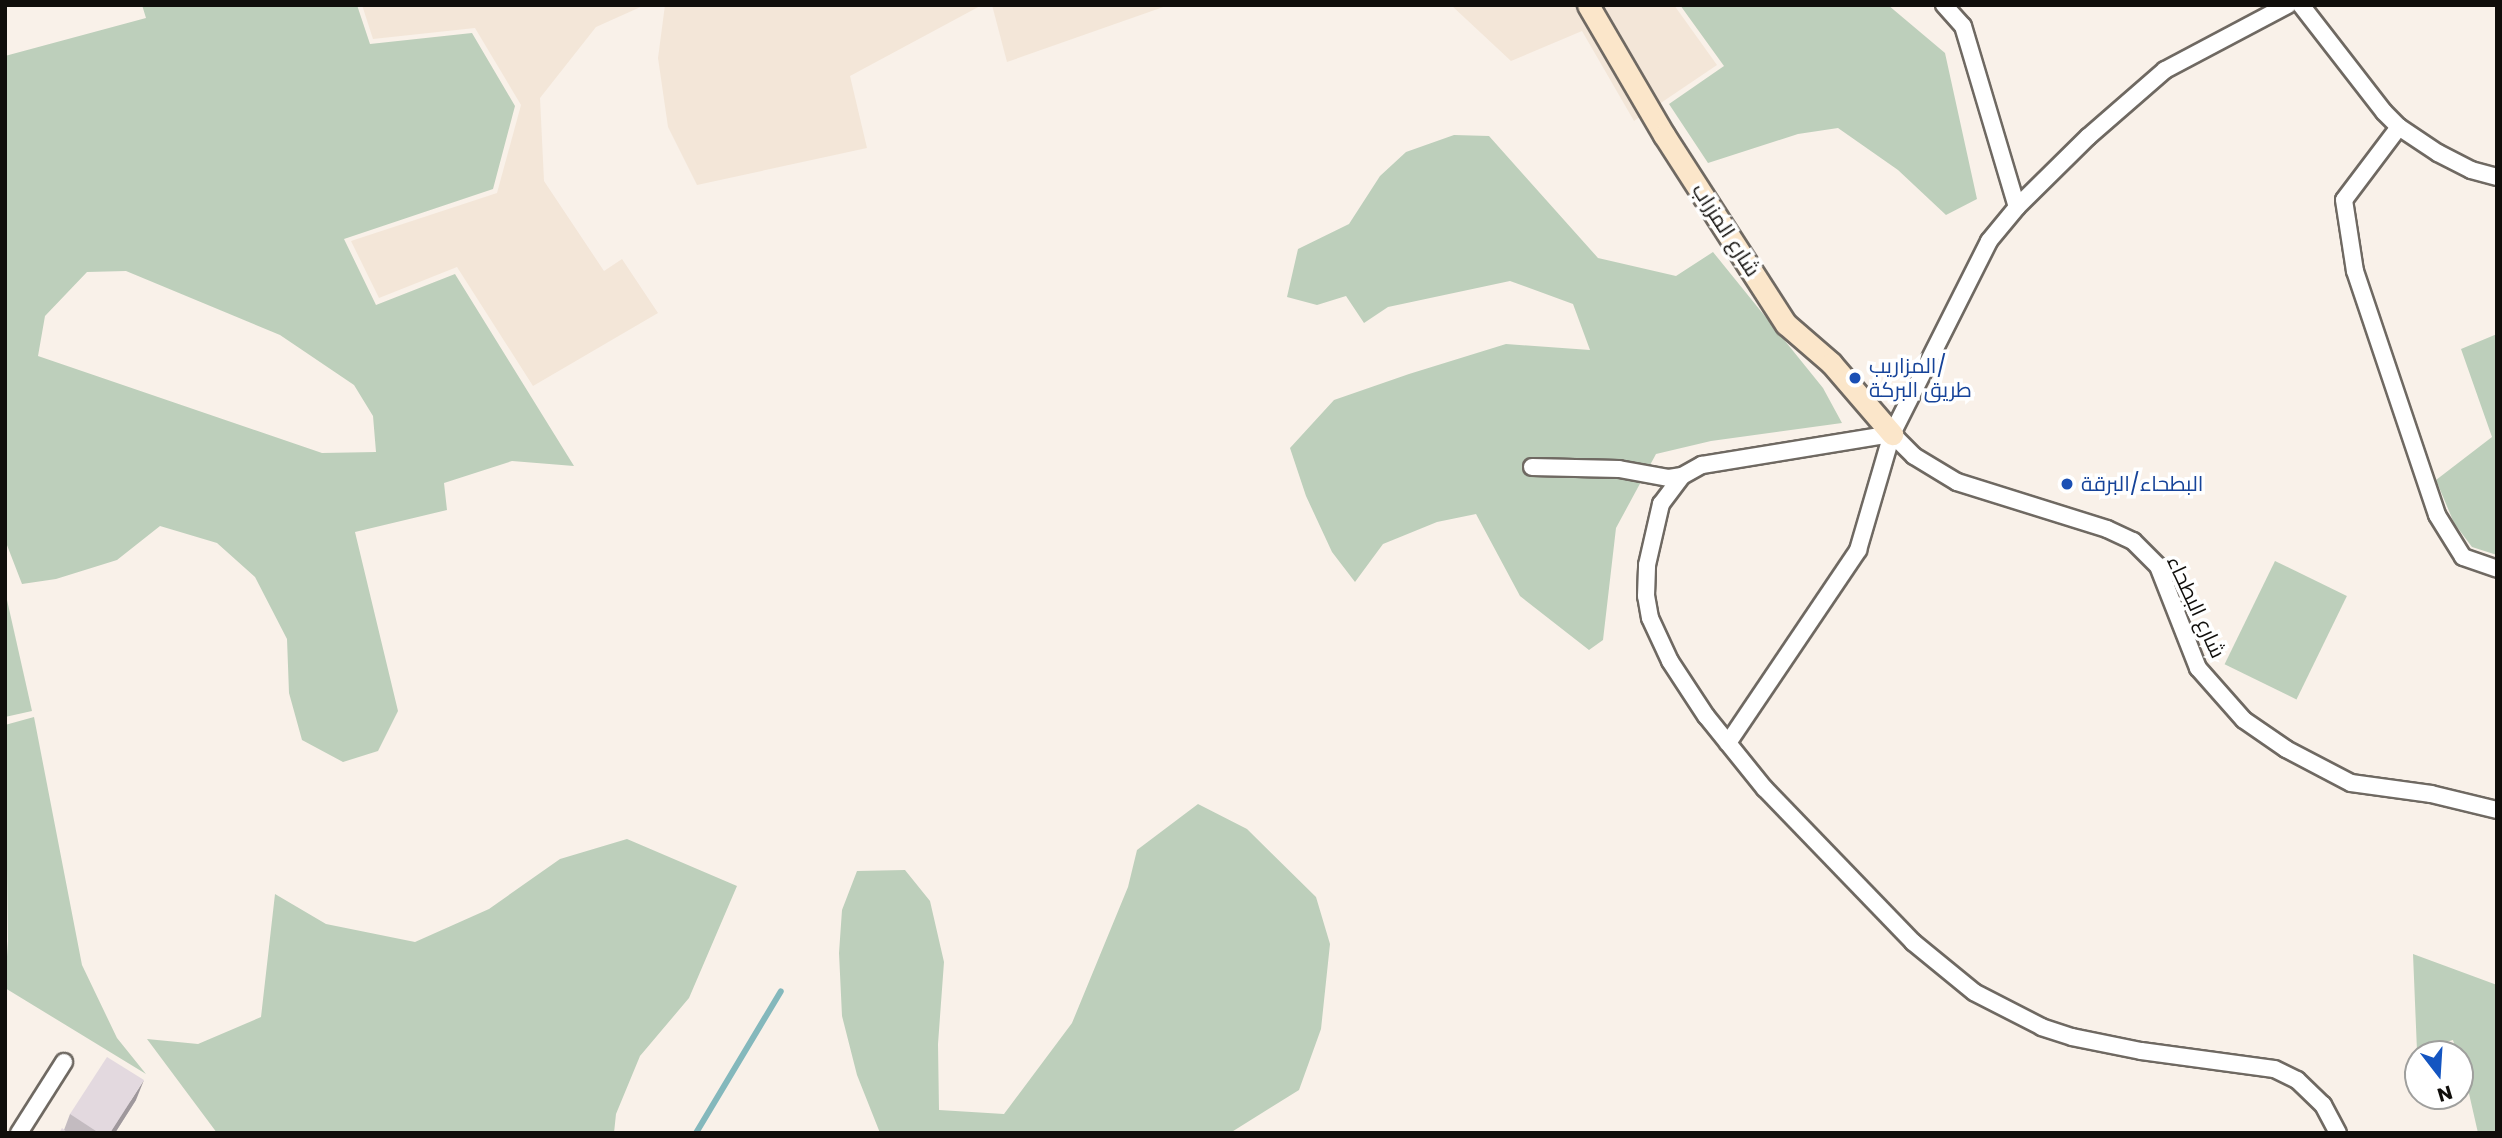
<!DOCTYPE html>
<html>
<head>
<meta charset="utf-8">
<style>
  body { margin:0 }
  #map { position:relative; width:2502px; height:1138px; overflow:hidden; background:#f9f1e9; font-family:Poppins,Cairo,sans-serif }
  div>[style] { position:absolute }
  .built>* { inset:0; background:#f3e6d8 }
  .green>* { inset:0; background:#bdcfbb; transform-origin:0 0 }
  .stream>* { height:6px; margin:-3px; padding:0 3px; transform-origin:3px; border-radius:3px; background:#84b8bc }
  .roads { filter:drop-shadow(2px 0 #6f6962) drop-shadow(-2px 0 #6f6962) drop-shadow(0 2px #6f6962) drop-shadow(0 -2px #6f6962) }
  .street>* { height:16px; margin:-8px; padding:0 8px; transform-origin:8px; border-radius:8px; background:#fff }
  .secondary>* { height:21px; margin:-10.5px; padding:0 10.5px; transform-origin:10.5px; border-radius:10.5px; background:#fbe6ca }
  .wall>* { inset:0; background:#c3bbc0 }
  .shaded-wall>* { inset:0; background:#9f989c }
  .building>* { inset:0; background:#e3d9df }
  .dots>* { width:19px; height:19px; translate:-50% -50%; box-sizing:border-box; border:4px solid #fff; border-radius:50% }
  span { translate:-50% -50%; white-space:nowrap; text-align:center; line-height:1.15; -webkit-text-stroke:7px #fff; paint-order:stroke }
  .street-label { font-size:21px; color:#100e0b }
  .transit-label { font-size:21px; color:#164399 }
  .left { translate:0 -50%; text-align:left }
  .frame { position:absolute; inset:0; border:7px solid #100e0b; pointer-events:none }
  .north { position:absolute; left:2404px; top:1040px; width:70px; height:70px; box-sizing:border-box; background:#fff; border:2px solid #9f9f9d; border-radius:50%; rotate:163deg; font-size:19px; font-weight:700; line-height:28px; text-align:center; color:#100e0b }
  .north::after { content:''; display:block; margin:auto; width:24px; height:32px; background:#1455c1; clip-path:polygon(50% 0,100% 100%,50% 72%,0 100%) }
</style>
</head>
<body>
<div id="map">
  <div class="built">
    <i style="clip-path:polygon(362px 5px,645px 5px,596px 27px,540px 98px,544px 181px,604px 271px,622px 259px,658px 313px,533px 386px,457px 267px,379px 298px,351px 241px,497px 193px,521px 105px,475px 28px,373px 39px)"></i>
    <i style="clip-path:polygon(665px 5px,982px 5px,850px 76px,867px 148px,697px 185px,668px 127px,658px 58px)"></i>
    <i style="clip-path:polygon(992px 5px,1169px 5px,1007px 62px)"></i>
    <i style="clip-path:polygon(1451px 5px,1674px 5px,1717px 65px,1634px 121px,1582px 31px,1511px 61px)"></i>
  </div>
  <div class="green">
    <i style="clip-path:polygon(evenodd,142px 5px,357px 5px,370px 44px,472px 33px,515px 106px,493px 189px,344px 239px,376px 305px,455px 274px,574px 466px,512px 461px,444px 483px,447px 510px,355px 532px,398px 711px,378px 751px,343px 762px,302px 740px,289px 693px,287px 639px,255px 577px,217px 543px,160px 526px,117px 560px,56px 579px,22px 584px,5px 540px,5px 56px,146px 18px,142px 5px,126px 271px,280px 335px,354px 385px,373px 416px,376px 452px,322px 453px,38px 356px,45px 316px,87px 272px,126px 271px)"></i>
    <i style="clip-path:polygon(1680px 5px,1888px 5px,1945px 53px,1977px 199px,1946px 215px,1898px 170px,1838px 128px,1798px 134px,1708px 163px,1669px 104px,1724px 66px)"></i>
    <i style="clip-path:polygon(1454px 135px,1489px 136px,1598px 258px,1676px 276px,1713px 252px,1823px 388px,1842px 423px,1711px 441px,1656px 454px,1616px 528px,1603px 640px,1589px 650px,1520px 596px,1476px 514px,1437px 522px,1383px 544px,1355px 582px,1332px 552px,1306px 496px,1290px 448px,1334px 400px,1409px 374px,1506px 344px,1590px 350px,1573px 304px,1510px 281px,1388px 307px,1364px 323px,1346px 296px,1317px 305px,1287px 297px,1298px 249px,1349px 224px,1380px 176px,1406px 152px)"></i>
    <i style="clip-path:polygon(2497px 334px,2497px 555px,2472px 547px,2454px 523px,2436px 480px,2492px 437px,2461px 349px)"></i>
    <i style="left:2275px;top:561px;width:80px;height:115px;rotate:26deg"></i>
    <i style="clip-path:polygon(5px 591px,32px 711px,5px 717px)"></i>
    <i style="clip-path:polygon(34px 717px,82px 965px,117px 1038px,146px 1074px,5px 988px,8px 941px,5px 725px)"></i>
    <i style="clip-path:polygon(1198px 804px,1247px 829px,1316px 897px,1330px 944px,1321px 1029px,1299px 1090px,1230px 1133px,880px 1133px,857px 1075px,842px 1016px,839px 953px,842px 910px,857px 871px,905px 870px,930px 901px,944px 962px,938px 1044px,939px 1110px,1004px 1114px,1072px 1023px,1128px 887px,1137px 850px)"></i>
    <i style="clip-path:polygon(627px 839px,737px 886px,689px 998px,640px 1056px,616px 1114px,614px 1133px,217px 1133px,147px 1039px,198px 1044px,261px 1017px,275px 894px,326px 924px,415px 942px,489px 909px,560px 859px)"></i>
    <i style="clip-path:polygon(2413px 954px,2497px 985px,2497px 1133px,2478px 1133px,2460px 1054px,2457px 1054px,2453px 1040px,2417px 1051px)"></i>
  </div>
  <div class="stream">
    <i style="left:696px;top:1133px;width:165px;rotate:-59.1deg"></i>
  </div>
  <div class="roads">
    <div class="street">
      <i style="left:1944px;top:5px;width:28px;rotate:48deg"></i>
      <i style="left:1963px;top:26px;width:189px;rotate:73.4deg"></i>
      <i style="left:2301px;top:5px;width:135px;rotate:52.2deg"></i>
      <i style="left:2384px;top:112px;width:21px;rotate:45deg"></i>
      <i style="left:2399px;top:127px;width:47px;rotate:33.7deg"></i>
      <i style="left:2438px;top:153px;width:37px;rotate:27deg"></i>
      <i style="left:2471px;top:170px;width:27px;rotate:15deg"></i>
      <i style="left:2399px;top:127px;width:91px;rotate:127deg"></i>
      <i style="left:2344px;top:200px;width:72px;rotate:81.2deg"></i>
      <i style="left:2355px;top:271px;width:257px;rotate:71.4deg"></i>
      <i style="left:2437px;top:515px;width:49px;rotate:58.2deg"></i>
      <i style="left:2463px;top:557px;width:36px;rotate:19deg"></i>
      <i style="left:1532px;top:467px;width:87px;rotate:1.3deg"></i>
      <i style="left:1619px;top:469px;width:51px;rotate:10.2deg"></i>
      <i style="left:1669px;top:478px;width:13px;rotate:-9deg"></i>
      <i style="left:1728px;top:743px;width:233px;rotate:-56deg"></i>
      <i style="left:1858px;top:550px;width:121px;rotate:-73.7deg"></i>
      <i style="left:1892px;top:434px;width:216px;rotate:-63.3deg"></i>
      <i style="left:1989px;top:241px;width:44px;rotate:-50.5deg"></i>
      <i style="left:2017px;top:207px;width:100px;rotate:-44.6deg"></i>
      <i style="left:2088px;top:137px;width:102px;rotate:-41deg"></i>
      <i style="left:2165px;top:70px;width:139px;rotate:-27.9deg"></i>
      <i style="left:19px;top:1133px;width:84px;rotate:-57.6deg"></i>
      <i style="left:2338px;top:1133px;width:32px;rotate:-118deg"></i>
      <i style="left:2323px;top:1105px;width:36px;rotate:-136deg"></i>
      <i style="left:2297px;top:1080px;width:25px;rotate:-154deg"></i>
      <i style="left:2274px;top:1069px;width:134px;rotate:-172.3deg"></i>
      <i style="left:2141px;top:1051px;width:70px;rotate:-168.5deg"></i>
      <i style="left:2072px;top:1037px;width:32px;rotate:-162deg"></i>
      <i style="left:2042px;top:1027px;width:76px;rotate:-152.8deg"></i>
      <i style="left:1974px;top:992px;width:79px;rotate:-140.7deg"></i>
      <i style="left:1913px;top:942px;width:213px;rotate:-134deg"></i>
      <i style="left:1765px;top:789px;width:94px;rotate:-128.9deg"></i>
      <i style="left:1706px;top:716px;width:66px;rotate:-123.2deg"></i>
      <i style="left:1670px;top:661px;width:47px;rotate:-114.9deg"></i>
      <i style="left:1650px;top:618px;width:22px;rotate:-100deg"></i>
      <i style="left:1646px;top:596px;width:31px;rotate:-88deg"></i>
      <i style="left:1647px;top:565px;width:63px;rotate:-77.1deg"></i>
      <i style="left:1661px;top:504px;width:35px;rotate:-53deg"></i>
      <i style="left:1682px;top:476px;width:23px;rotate:-29deg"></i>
      <i style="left:1702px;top:465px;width:193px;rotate:-9.3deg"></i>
      <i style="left:1892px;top:434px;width:31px;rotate:45deg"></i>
      <i style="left:1914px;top:456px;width:50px;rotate:31.2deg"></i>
      <i style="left:1957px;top:482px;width:157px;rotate:17.4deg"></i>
      <i style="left:2107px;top:529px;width:29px;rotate:25deg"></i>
      <i style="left:2133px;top:541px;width:35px;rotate:45deg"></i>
      <i style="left:2158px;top:566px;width:110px;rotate:68.6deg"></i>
      <i style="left:2198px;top:668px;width:69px;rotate:48.5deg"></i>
      <i style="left:2244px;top:720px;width:51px;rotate:34.6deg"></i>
      <i style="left:2286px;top:749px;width:73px;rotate:27.6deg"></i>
      <i style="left:2351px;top:783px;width:81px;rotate:7.8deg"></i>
      <i style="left:2431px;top:794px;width:68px;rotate:13.6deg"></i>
    </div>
    <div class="secondary">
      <i style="left:1588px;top:5px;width:151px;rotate:59.7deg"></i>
      <i style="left:1664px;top:135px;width:225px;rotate:57.2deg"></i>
      <i style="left:1786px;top:324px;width:60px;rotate:40.9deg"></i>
      <i style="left:1831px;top:363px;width:94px;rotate:49.3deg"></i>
    </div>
  </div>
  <div class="wall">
    <i style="clip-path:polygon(136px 1100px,115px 1133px,59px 1133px,64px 1130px,70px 1114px)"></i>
  </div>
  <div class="shaded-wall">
    <i style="clip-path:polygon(144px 1080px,136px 1100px,115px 1133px,110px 1133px)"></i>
  </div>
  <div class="building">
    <i style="clip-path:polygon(107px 1057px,144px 1080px,110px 1133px,99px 1133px,70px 1114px)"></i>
    <i style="clip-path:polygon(62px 1128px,68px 1133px,59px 1133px)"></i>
  </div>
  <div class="dots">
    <i style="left:1855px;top:378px;background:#1a4fb4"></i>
    <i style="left:2067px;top:484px;background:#1a4fb4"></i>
  </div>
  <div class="street-label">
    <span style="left:1726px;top:230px;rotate:57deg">شارع المزراب</span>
    <span style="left:2196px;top:607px;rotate:65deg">شارع البطحاء</span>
  </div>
  <div class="transit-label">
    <span class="left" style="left:1869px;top:378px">المزاريب/<br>طريق البركة</span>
    <span class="left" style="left:2081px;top:484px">البطحاء/البرقة</span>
  </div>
  <div class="frame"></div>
  <div class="north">N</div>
</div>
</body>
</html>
